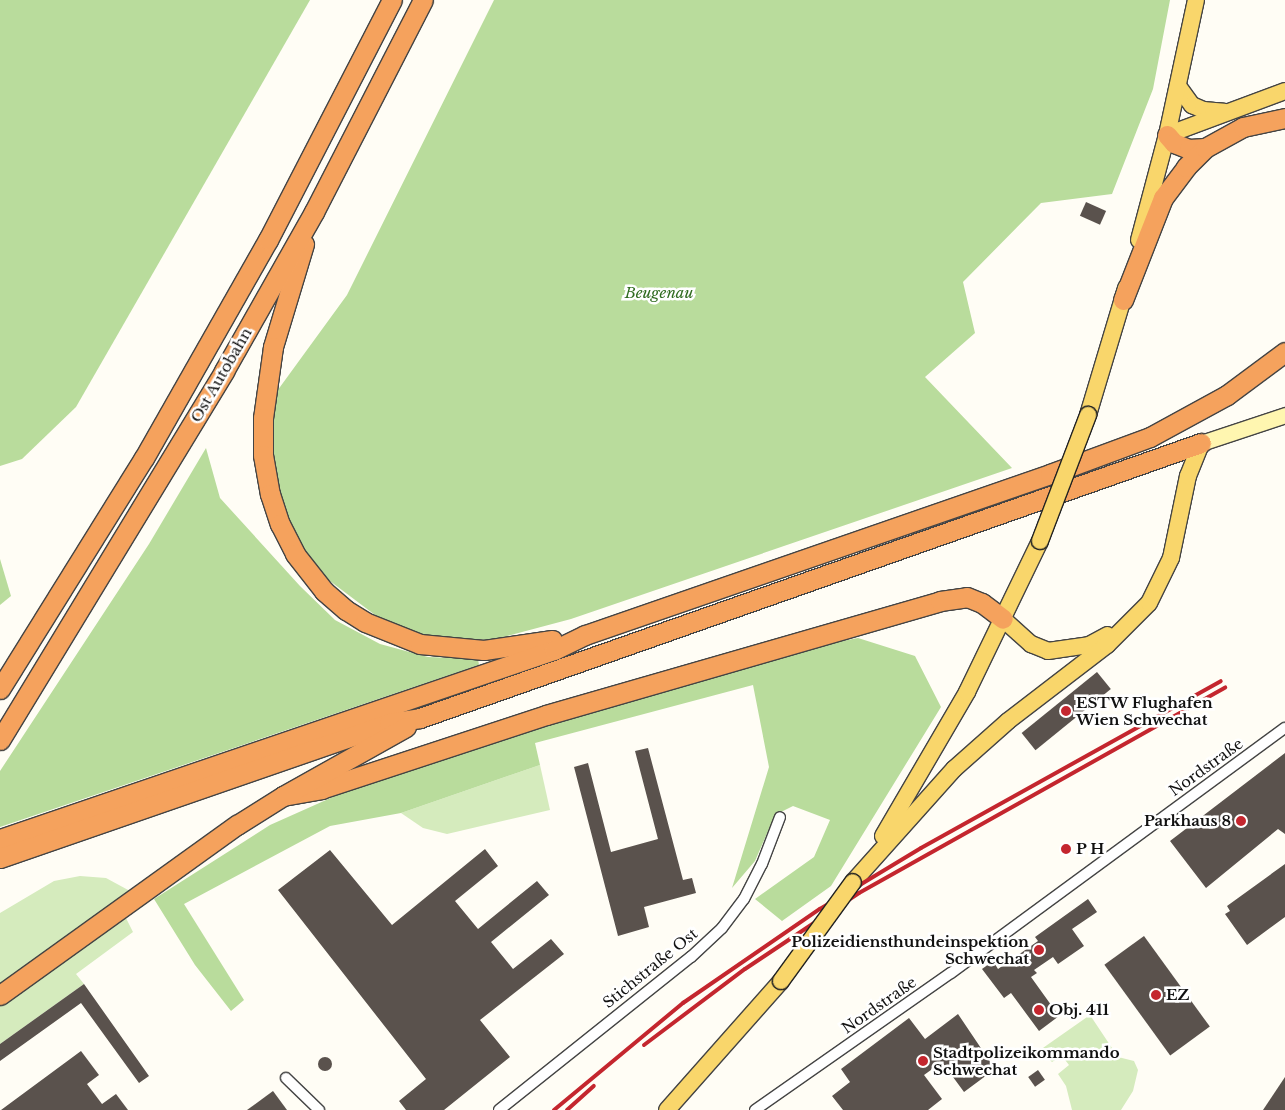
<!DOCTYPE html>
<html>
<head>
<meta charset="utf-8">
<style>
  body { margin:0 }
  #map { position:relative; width:1285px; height:1110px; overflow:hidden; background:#fffdf5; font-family:"Libre Baskerville",serif }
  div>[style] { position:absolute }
  .green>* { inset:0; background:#d5ebbd }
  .forest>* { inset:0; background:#b9dc9c }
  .building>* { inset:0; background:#5a524d; transform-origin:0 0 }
  .round { border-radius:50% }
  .roads { filter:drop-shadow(1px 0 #444) drop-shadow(-1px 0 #444) drop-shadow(0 1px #444) drop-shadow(0 -1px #444) }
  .street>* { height:10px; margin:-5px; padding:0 5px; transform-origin:5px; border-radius:5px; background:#fff }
  .secondary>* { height:15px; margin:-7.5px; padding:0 7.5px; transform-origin:7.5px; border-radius:7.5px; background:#fff6b0 }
  .primary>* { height:16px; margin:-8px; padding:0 8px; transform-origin:8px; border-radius:8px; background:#f9d66b }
  .highway>* { height:19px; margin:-9.5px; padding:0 9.5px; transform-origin:9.5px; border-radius:9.5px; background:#f5a25d }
  .rail>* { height:4px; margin:-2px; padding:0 2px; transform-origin:2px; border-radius:2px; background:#c4262e }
  .bridges { filter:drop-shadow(1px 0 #222) drop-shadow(-1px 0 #222) drop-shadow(0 1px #222) drop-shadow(0 -1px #222) }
  .primary-bridge>* { height:16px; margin:-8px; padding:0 8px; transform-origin:8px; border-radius:8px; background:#f9d66b }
  .dots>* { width:14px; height:14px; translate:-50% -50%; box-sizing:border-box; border:2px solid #fff; border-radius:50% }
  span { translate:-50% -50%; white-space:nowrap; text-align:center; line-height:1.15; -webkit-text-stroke:5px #fff; paint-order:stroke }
  .park-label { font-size:15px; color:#2f6b1f; font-style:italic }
  .street-label { font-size:15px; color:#111 }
  .poi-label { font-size:15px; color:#111; font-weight:700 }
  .left { translate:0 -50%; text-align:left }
  .right { translate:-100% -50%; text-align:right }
</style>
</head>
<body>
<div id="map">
  <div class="green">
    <i style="clip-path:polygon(540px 765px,550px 810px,447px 834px,423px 828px,401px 813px)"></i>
    <i style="clip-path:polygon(80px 876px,106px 878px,130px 891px,0 986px,0 913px,54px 881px)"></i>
    <i style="clip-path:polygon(126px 918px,133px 932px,76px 974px,84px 984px,0 1044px,0 1006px)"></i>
    <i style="clip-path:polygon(1090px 1015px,1118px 1057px,1134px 1061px,1138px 1070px,1133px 1091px,1121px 1110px,1072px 1110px,1066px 1086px,1058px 1074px,1069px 1065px,1062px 1056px,1052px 1062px,1040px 1050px)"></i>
  </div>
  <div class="forest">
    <i style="clip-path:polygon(0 0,310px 0,76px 407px,22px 459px,0 466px)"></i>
    <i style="clip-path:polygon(494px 0,1170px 0,1153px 89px,1112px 194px,1041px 203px,963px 282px,975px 333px,925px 377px,1012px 468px,571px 619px,492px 640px,432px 638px,387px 624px,318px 572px,292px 534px,279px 495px,269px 448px,272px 398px,347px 295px)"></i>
    <i style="clip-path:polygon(206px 448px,220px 498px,300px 586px,335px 620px,380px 644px,428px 657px,478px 659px,479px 665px,0 827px,0 771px,149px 544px)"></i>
    <i style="clip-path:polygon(0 559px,11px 596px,0 605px)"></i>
    <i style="clip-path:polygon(858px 638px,915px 656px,941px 707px,831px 886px,782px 921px,755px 899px,814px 857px,830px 820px,793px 806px,775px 815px,755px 861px,732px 888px,769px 767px,753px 685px,535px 743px,540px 765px,401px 813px,330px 826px,184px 904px,244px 1000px,231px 1011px,195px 965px,154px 899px,270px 825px,344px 792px,532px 728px,811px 647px)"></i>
  </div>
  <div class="building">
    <i style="left:1086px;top:202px;width:22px;height:15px;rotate:24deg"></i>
    <i style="left:1097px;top:672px;width:22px;height:97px;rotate:51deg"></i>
    <i style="clip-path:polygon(648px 748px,683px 880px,692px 878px,696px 893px,644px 907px,649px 927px,618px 936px,574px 767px,588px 763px,611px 852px,658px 839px,635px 751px)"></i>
    <i style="clip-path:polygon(1285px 753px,1285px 834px,1278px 829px,1206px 888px,1170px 841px)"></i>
    <i style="clip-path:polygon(485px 849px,498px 866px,455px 901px,478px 929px,537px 881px,549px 895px,491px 942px,513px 969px,551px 939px,564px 954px,480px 1020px,510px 1057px,444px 1110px,406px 1110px,399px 1101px,426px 1079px,278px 890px,330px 850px,392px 925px)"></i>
    <i style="clip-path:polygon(1285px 864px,1285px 917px,1247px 945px,1225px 914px,1230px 911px,1227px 906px)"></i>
    <i style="clip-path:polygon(1088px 899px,1097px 912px,1072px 929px,1084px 946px,1058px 964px,1053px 957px,1034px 970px,1037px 973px,1031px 977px,1059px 1016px,1039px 1031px,1011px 993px,1004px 998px,982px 969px,993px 961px,998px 969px,1038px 941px,1035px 937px)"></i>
    <i style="left:1144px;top:936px;width:112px;height:49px;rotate:54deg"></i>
    <i style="clip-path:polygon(84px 984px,149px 1076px,139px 1083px,81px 1003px,0 1061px,0 1044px)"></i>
    <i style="clip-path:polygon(958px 1014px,995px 1069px,964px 1092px,942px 1062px,924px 1075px,942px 1099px,928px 1110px,843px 1110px,832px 1096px,850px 1082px,841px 1069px,909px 1018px,925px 1039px)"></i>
    <i style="clip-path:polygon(81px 1051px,99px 1075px,87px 1084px,102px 1104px,116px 1094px,128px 1110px,1px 1110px)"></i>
    <i class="round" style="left:318px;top:1057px;width:14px;height:14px"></i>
    <i style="left:1038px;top:1070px;width:12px;height:12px;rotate:55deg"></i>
    <i style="clip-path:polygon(1285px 1077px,1285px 1110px,1263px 1110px)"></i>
    <i style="clip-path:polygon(273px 1091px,287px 1110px,247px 1110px)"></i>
  </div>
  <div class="roads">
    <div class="street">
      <i style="left:286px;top:1078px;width:46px;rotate:44.1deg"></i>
      <i style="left:499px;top:1110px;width:246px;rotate:-38.6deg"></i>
      <i style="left:691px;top:957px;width:42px;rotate:-43.1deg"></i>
      <i style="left:722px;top:928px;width:36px;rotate:-53deg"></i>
      <i style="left:744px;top:899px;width:39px;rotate:-63deg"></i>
      <i style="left:762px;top:864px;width:50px;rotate:-69deg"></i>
      <i style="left:755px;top:1110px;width:239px;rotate:-35deg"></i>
      <i style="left:951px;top:973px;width:414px;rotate:-36.3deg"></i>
    </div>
    <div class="secondary">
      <i style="left:1201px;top:443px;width:89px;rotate:-18.4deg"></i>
    </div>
    <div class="primary">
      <i style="left:1178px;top:86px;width:24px;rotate:54deg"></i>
      <i style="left:1192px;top:105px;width:12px;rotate:24deg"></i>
      <i style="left:1203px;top:110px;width:21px;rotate:5deg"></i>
      <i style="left:1167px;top:135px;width:126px;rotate:-20.4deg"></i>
      <i style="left:1139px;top:240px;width:109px;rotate:-75.1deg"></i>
      <i style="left:1167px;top:135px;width:138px;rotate:-77.9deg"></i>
      <i style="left:1088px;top:415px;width:133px;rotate:-73.3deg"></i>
      <i style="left:1003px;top:619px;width:38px;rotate:42deg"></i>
      <i style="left:1031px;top:644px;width:18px;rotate:22deg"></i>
      <i style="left:1048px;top:651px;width:41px;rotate:-8.3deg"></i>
      <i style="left:1089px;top:645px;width:21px;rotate:-28deg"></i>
      <i style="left:883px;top:836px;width:167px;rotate:-59.7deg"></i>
      <i style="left:967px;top:692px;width:168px;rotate:-64.2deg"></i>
      <i style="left:853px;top:882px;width:152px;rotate:-48.2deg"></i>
      <i style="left:954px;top:769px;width:72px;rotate:-41.6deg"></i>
      <i style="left:1008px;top:721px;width:125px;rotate:-37.5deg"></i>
      <i style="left:1107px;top:645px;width:59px;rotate:-45deg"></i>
      <i style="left:1149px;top:603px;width:50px;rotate:-63.9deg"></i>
      <i style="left:1171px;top:558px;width:84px;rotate:-78.3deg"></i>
      <i style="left:1188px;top:476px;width:35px;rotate:-68deg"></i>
      <i style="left:667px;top:1110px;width:172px;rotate:-48.5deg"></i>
    </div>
    <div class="highway">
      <i style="left:1167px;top:135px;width:11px;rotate:49deg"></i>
      <i style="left:1174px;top:143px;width:16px;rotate:22deg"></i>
      <i style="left:1189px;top:149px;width:16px;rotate:-4deg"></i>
      <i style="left:304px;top:244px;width:108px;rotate:106.8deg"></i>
      <i style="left:273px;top:347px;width:72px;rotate:98deg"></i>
      <i style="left:263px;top:418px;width:37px;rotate:90deg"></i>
      <i style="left:263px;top:455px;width:40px;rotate:80deg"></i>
      <i style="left:270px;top:494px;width:32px;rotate:72deg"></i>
      <i style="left:280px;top:524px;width:34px;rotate:63deg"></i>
      <i style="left:295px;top:554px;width:47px;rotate:51.9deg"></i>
      <i style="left:324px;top:591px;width:29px;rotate:41deg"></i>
      <i style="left:346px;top:610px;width:22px;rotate:32deg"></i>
      <i style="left:365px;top:622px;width:59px;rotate:21.8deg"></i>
      <i style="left:420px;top:644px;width:64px;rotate:5.4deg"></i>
      <i style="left:484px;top:650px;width:69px;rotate:-8.4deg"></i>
      <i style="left:1123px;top:300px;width:110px;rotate:-68.6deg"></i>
      <i style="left:1163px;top:198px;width:39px;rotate:-53deg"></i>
      <i style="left:1186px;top:167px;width:27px;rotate:-45deg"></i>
      <i style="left:1205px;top:148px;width:43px;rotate:-28.9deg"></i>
      <i style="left:1243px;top:127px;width:43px;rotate:-12.1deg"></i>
      <i style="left:0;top:689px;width:272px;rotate:-58.1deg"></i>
      <i style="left:144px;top:458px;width:251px;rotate:-60.4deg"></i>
      <i style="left:268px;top:240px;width:270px;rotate:-62.7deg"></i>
      <i style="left:0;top:740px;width:432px;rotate:-58.7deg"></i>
      <i style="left:224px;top:371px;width:183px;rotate:-60.5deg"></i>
      <i style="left:314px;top:212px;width:238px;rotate:-62.8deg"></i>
      <i style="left:283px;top:796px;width:39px;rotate:-10deg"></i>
      <i style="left:321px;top:789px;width:237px;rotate:-18.2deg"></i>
      <i style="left:546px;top:715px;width:410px;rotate:-16.1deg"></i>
      <i style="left:940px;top:601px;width:27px;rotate:-8deg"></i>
      <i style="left:967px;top:597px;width:16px;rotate:22deg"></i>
      <i style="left:982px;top:603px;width:26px;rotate:37deg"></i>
      <i style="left:0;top:839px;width:585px;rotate:-18.84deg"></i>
      <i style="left:554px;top:650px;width:34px;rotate:-26deg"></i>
      <i style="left:585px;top:635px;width:492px;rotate:-19.1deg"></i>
      <i style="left:1050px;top:474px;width:107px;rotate:-20.3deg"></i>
      <i style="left:1150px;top:437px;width:88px;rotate:-28.6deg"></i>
      <i style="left:1227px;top:395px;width:72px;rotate:-36.6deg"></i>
      <i style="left:0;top:858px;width:412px;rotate:-19.1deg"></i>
      <i style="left:389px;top:723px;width:31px;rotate:-9deg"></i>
      <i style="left:420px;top:718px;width:828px;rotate:-19.4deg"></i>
      <i style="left:0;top:995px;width:292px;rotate:-35.7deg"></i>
      <i style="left:237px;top:825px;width:54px;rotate:-32.2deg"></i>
      <i style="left:283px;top:796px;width:141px;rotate:-29.3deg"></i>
    </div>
  </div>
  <div class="rail">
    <i style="left:644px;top:1045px;width:126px;rotate:-37deg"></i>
    <i style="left:745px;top:969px;width:137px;rotate:-33.7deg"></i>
    <i style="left:859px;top:893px;width:420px;rotate:-29.3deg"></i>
    <i style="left:554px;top:1110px;width:168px;rotate:-39.7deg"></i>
    <i style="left:683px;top:1003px;width:166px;rotate:-34.5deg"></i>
    <i style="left:820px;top:909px;width:118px;rotate:-31.1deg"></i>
    <i style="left:921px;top:848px;width:343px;rotate:-29.1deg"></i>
    <i style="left:567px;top:1110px;width:36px;rotate:-42deg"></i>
  </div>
  <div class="bridges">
    <div class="primary-bridge">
      <i style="left:1040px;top:541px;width:135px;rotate:-69.1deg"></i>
      <i style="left:781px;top:981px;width:122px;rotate:-54deg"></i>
    </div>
  </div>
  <div class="dots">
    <i style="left:1066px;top:711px;background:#c4262e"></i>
    <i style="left:1241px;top:821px;background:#c4262e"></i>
    <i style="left:1066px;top:849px;background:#c4262e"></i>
    <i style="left:1039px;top:950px;background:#c4262e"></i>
    <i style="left:1156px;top:995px;background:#c4262e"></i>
    <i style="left:1039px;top:1010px;background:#c4262e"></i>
    <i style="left:923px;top:1061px;background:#c4262e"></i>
  </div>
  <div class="park-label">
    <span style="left:659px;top:293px">Beugenau</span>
  </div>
  <div class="street-label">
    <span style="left:221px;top:375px;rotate:-60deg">Ost Autobahn</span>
    <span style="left:1206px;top:767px;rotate:-36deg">Nordstraße</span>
    <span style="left:650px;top:968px;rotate:-39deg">Stichstraße Ost</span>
    <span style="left:879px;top:1005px;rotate:-35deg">Nordstraße</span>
  </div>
  <div class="poi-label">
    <span class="left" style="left:1076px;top:711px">ESTW Flughafen<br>Wien Schwechat</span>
    <span class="right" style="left:1231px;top:821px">Parkhaus 8</span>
    <span class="left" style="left:1076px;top:849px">P H</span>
    <span class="right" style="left:1029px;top:950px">Polizeidiensthundeinspektion<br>Schwechat</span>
    <span class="left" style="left:1166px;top:995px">EZ</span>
    <span class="left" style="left:1049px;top:1010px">Obj. 411</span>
    <span class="left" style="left:933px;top:1061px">Stadtpolizeikommando<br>Schwechat</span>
  </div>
</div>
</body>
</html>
